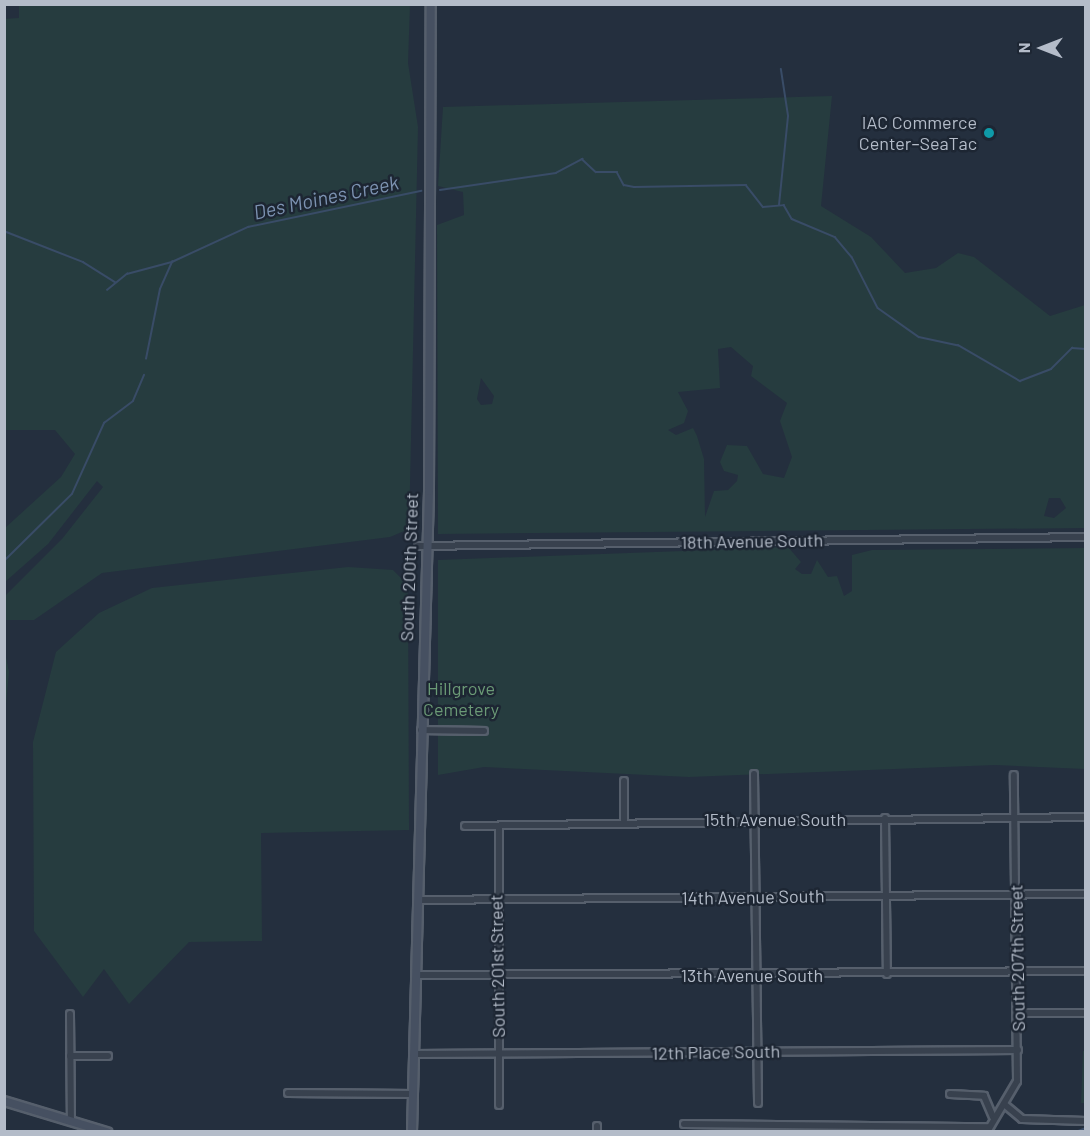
<!DOCTYPE html>
<html>
<head>
<meta charset="utf-8">
<style>
  body { margin:0 }
  #map { position:relative; width:1090px; height:1136px; overflow:hidden; background:#242f3e; font-family:Barlow,sans-serif }
  div>[style] { position:absolute }
  .green>* { inset:0; background:#263c3f }
  .stream>* { height:1.5px; margin:-0.75px; padding:0 0.75px; transform-origin:0.75px; border-radius:0.75px; background:#394c67 }
  .roads { filter:drop-shadow(2px 0 #565f6c) drop-shadow(-2px 0 #565f6c) drop-shadow(0 2px #565f6c) drop-shadow(0 -2px #565f6c) }
  .minor>* { height:6px; margin:-3px; padding:0 3px; transform-origin:3px; border-radius:3px; background:#38414e }
  .secondary>* { height:8px; margin:-4px; padding:0 4px; transform-origin:4px; border-radius:4px; background:#465061 }
  .dots>* { width:16px; height:16px; translate:-50% -50%; box-sizing:border-box; border:3px solid #1d2633; border-radius:50% }
  span { translate:-50% -50%; white-space:nowrap; text-align:center; line-height:1.15; -webkit-text-stroke:5px #1d2633; paint-order:stroke }
  .poi-label { font-size:18px; color:#b4bcc9 }
  .right { translate:-100% -50%; text-align:right }
  .street-label { font-size:18px; color:#b4bcc9 }
  .park-label { font-size:18px; color:#6b9a76 }
  .water-label { font-size:20px; color:#7c92b1; font-style:italic }
  .frame { position:absolute; inset:0; border:6px solid #b4bcc9; pointer-events:none }
  .north { position:absolute; left:1012px; top:18px; width:60px; height:60px; -webkit-text-stroke:4px #1d2633; paint-order:stroke; rotate:270deg; font-size:16px; font-weight:700; line-height:24px; text-align:center; color:#b4bcc9 }
  .north::after { content:''; display:block; margin:auto; width:21px; height:27px; background:#b4bcc9; clip-path:polygon(50% 0,100% 100%,50% 72%,0 100%) }
</style>
</head>
<body>
<div id="map">
  <div class="green">
    <i style="clip-path:polygon(19px 5px,410px 5px,408px 63px,418px 127px,409px 529px,390px 537px,102px 573px,34px 620px,5px 620px,5px 596px,62px 539px,103px 487px,97px 481px,48px 544px,5px 582px,5px 528px,61px 477px,75px 454px,55px 430px,5px 430px,4px 19px,19px 18px)"></i>
    <i style="clip-path:polygon(evenodd,832px 96px,821px 206px,871px 237px,905px 273px,936px 268px,958px 253px,974px 257px,1050px 316px,1085px 305px,1085px 528px,438px 534px,437px 225px,464px 215px,463px 192px,438px 186px,443px 107px,832px 96px,731px 347px,753px 366px,751px 376px,787px 403px,780px 421px,792px 457px,784px 478px,763px 474px,747px 446px,727px 445px,720px 462px,724px 471px,738px 475px,737px 481px,728px 490px,714px 491px,705px 517px,704px 459px,697px 436px,693px 428px,676px 435px,668px 430px,684px 423px,688px 411px,678px 392px,720px 388px,718px 349px,731px 347px,832px 96px,481px 378px,494px 396px,492px 404px,481px 405px,477px 399px,481px 378px,832px 96px,1049px 498px,1060px 498px,1066px 508px,1054px 518px,1044px 516px,1049px 498px)"></i>
    <i style="clip-path:polygon(788px 547px,801px 562px,795px 569px,802px 574px,811px 574px,817px 560px,828px 577px,837px 576px,844px 596px,852px 591px,852px 555px,872px 550px,1085px 548px,1085px 769px,995px 765px,689px 777px,484px 767px,438px 775px,438px 560px)"></i>
    <i style="clip-path:polygon(348px 567px,393px 570px,408px 585px,409px 830px,261px 833px,262px 941px,189px 942px,129px 1004px,104px 969px,83px 997px,34px 931px,33px 742px,56px 652px,99px 613px,152px 588px)"></i>
    <i style="clip-path:polygon(5px 652px,9px 672px,5px 715px,4px 652px)"></i>
    <i style="clip-path:polygon(1083px 1051px,1085px 1051px,1085px 1103px,1081px 1103px)"></i>
  </div>
  <div class="stream">
    <i style="left:440px;top:190px;width:117px;rotate:-8.3deg"></i>
    <i style="left:556px;top:173px;width:30px;rotate:-28deg"></i>
    <i style="left:582px;top:159px;width:19px;rotate:43deg"></i>
    <i style="left:596px;top:172px;width:21px"></i>
    <i style="left:617px;top:172px;width:15px;rotate:62deg"></i>
    <i style="left:624px;top:185px;width:10px;rotate:11deg"></i>
    <i style="left:634px;top:187px;width:112px;rotate:-1deg"></i>
    <i style="left:746px;top:185px;width:28px;rotate:52deg"></i>
    <i style="left:763px;top:207px;width:21px;rotate:-5deg"></i>
    <i style="left:784px;top:205px;width:16px;rotate:60deg"></i>
    <i style="left:792px;top:219px;width:47px;rotate:22.7deg"></i>
    <i style="left:835px;top:237px;width:26px;rotate:50deg"></i>
    <i style="left:852px;top:257px;width:57px;rotate:63deg"></i>
    <i style="left:878px;top:308px;width:50px;rotate:35.3deg"></i>
    <i style="left:919px;top:337px;width:40px;rotate:12deg"></i>
    <i style="left:958px;top:345px;width:72px;rotate:30.1deg"></i>
    <i style="left:1020px;top:381px;width:33px;rotate:-21deg"></i>
    <i style="left:1051px;top:369px;width:30px;rotate:-45deg"></i>
    <i style="left:1072px;top:348px;width:14px;rotate:4deg"></i>
    <i style="left:779px;top:205px;width:89px;rotate:-84.2deg"></i>
    <i style="left:788px;top:116px;width:47px;rotate:-98.7deg"></i>
    <i style="left:4px;top:231px;width:85px;rotate:21.4deg"></i>
    <i style="left:83px;top:262px;width:38px;rotate:32deg"></i>
    <i style="left:107px;top:290px;width:26px;rotate:-39deg"></i>
    <i style="left:127px;top:274px;width:47px;rotate:-14.9deg"></i>
    <i style="left:172px;top:262px;width:84px;rotate:-24.7deg"></i>
    <i style="left:248px;top:227px;width:177px;rotate:-11.8deg"></i>
    <i style="left:146px;top:359px;width:71px;rotate:-78.7deg"></i>
    <i style="left:160px;top:289px;width:30px;rotate:-66deg"></i>
    <i style="left:4px;top:561px;width:95px;rotate:-44.6deg"></i>
    <i style="left:72px;top:494px;width:78px;rotate:-65.7deg"></i>
    <i style="left:104px;top:423px;width:36px;rotate:-37deg"></i>
    <i style="left:133px;top:401px;width:28px;rotate:-67deg"></i>
    <i style="left:1076px;top:1132px;width:11px;rotate:-22deg"></i>
  </div>
  <div class="roads">
    <div class="minor">
      <i style="left:418px;top:546px;width:668px;rotate:-0.77deg"></i>
      <i style="left:421px;top:730px;width:63px;rotate:0.9deg"></i>
      <i style="left:754px;top:774px;width:329px;rotate:89.3deg"></i>
      <i style="left:624px;top:781px;width:39px;rotate:90deg"></i>
      <i style="left:885px;top:818px;width:156px;rotate:89.3deg"></i>
      <i style="left:465px;top:826px;width:621px;rotate:-0.83deg"></i>
      <i style="left:420px;top:900px;width:666px;rotate:-0.52deg"></i>
      <i style="left:418px;top:975px;width:668px;rotate:-0.34deg"></i>
      <i style="left:1019px;top:1013px;width:67px"></i>
      <i style="left:70px;top:1014px;width:106px;rotate:89.5deg"></i>
      <i style="left:415px;top:1054px;width:603px;rotate:-0.38deg"></i>
      <i style="left:70px;top:1056px;width:38px"></i>
      <i style="left:288px;top:1093px;width:125px;rotate:0.5deg"></i>
      <i style="left:950px;top:1094px;width:34px;rotate:3deg"></i>
      <i style="left:984px;top:1096px;width:23px;rotate:67deg"></i>
      <i style="left:1004px;top:1104px;width:23px;rotate:40deg"></i>
      <i style="left:1022px;top:1119px;width:64px;rotate:1.8deg"></i>
      <i style="left:499px;top:1105px;width:278px;rotate:-90deg"></i>
      <i style="left:684px;top:1124px;width:304px;rotate:0.6deg"></i>
      <i style="left:597px;top:1126px;width:6px;rotate:90deg"></i>
      <i style="left:987px;top:1132px;width:59px;rotate:-59.5deg"></i>
      <i style="left:1017px;top:1081px;width:306px;rotate:-90.6deg"></i>
    </div>
    <div class="secondary">
      <i style="left:4px;top:1101px;width:108px;rotate:16.8deg"></i>
      <i style="left:412px;top:1132px;width:641px;rotate:-88.48deg"></i>
      <i style="left:429px;top:491px;width:487px;rotate:-89.8deg"></i>
    </div>
  </div>
  <div class="dots">
    <i style="left:989px;top:133px;background:#0f9aa8"></i>
  </div>
  <div class="poi-label">
    <span class="right" style="left:977px;top:133px">IAC Commerce<br>Center–SeaTac</span>
  </div>
  <div class="street-label">
    <span style="left:752px;top:541px;rotate:-1deg">18th Avenue South</span>
    <span style="left:409px;top:567px;rotate:-88deg">South 200th Street</span>
    <span style="left:775px;top:819px">15th Avenue South</span>
    <span style="left:753px;top:897px;rotate:-1deg">14th Avenue South</span>
    <span style="left:1017px;top:958px;rotate:-91deg">South 207th Street</span>
    <span style="left:497px;top:966px;rotate:-91deg">South 201st Street</span>
    <span style="left:752px;top:975px">13th Avenue South</span>
    <span style="left:716px;top:1052px;rotate:-1deg">12th Place South</span>
  </div>
  <div class="park-label">
    <span style="left:461px;top:699px">Hillgrove<br>Cemetery</span>
  </div>
  <div class="water-label">
    <span style="left:326px;top:197px;rotate:-12deg">Des Moines Creek</span>
  </div>
  <div class="frame"></div>
  <div class="north">N</div>
</div>
</body>
</html>
